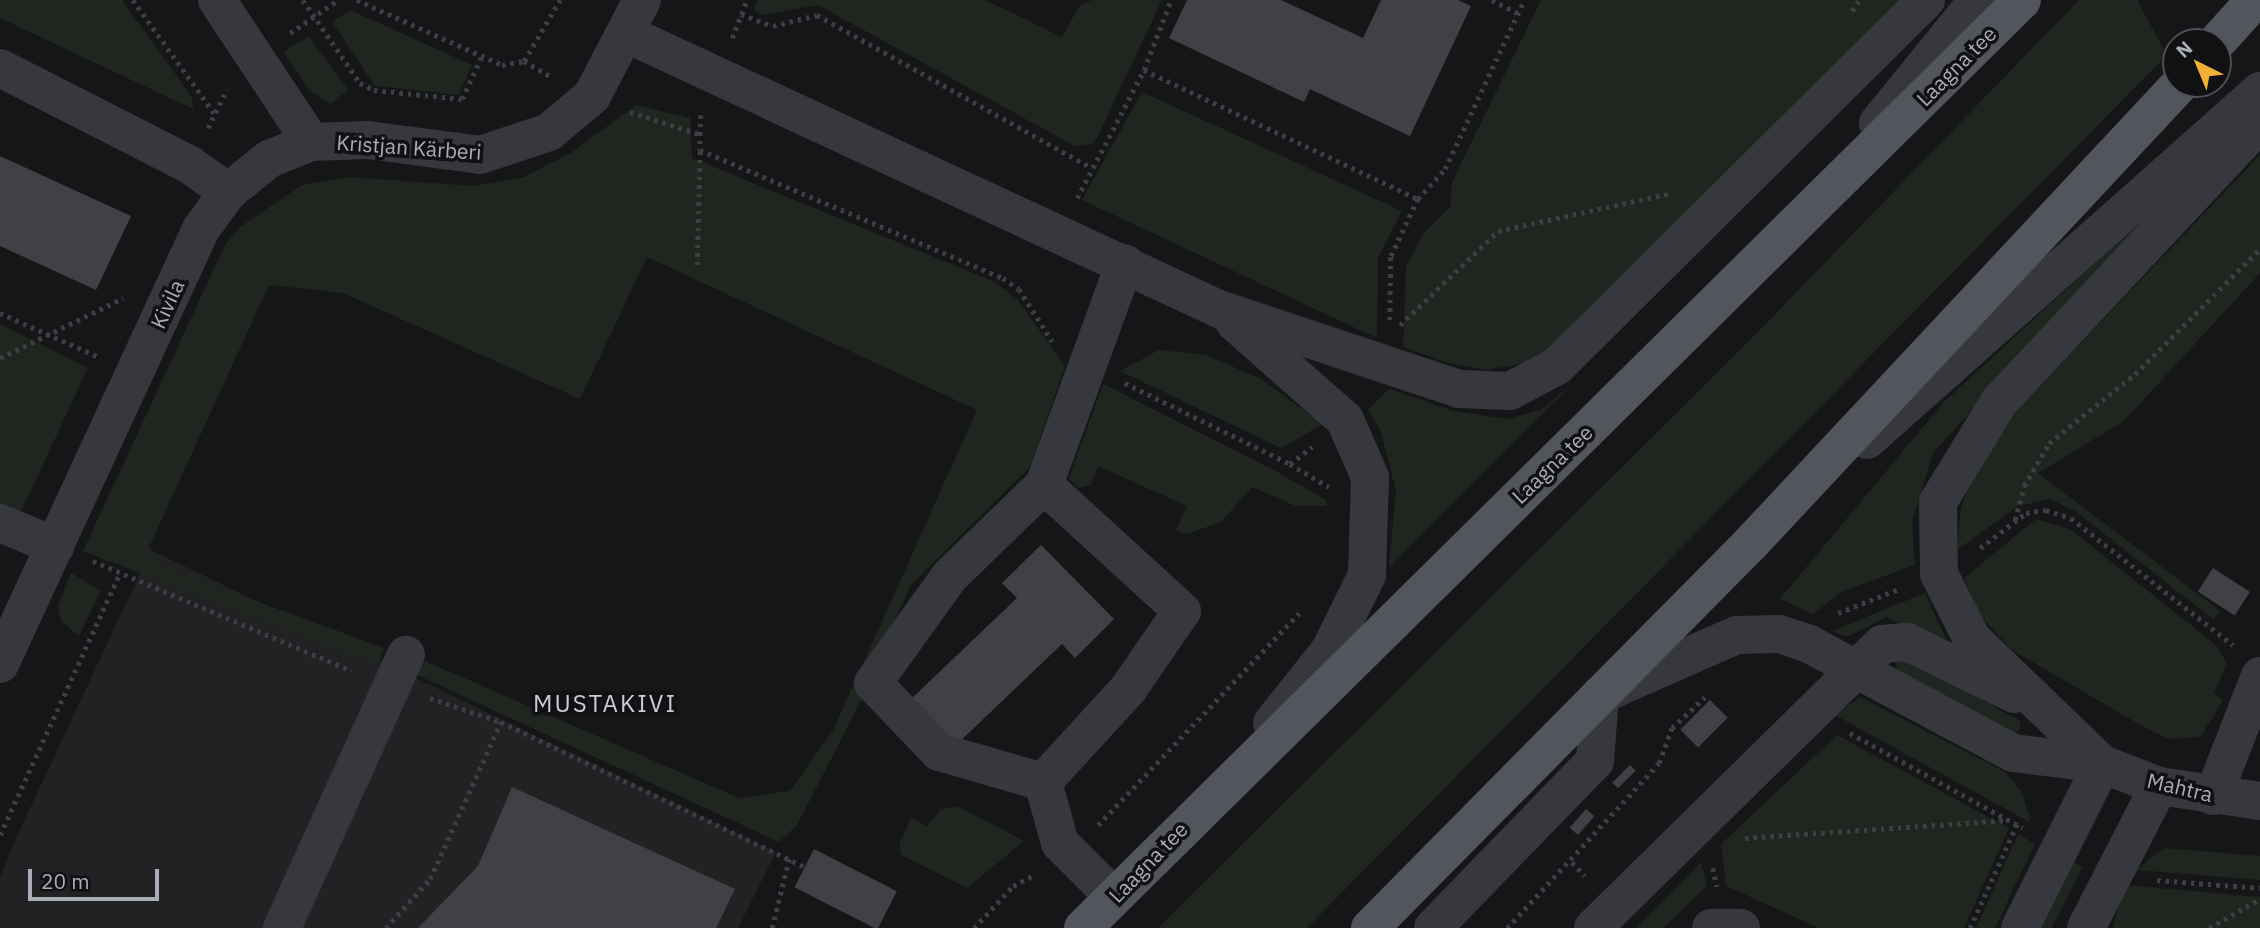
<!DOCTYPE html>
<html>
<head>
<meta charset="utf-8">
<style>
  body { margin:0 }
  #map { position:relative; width:2260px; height:928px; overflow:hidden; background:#161618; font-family:"IBM Plex Sans",sans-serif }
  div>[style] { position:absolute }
  .built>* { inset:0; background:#222225 }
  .green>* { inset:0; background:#1e261f; transform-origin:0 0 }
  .building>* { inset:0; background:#404145; transform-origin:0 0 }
  .path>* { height:4.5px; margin-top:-2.25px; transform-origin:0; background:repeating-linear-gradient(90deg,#3d3f44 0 3.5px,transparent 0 8.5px) }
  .minor>* { height:38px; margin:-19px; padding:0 19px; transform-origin:19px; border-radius:19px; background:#37383d }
  .major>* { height:38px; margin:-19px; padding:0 19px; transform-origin:19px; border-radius:19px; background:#53555c }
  span { translate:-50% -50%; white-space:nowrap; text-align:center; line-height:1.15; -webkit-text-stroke:7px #111113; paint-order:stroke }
  .street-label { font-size:21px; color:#a8adb8 }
  .quarter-label { font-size:24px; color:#c9ccd4; letter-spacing:2px }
  .north { position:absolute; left:2162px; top:28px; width:70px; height:70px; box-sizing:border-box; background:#111113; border:2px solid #4d4f55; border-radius:50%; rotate:317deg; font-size:19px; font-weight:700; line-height:28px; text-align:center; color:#a8adb8 }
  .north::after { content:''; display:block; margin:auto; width:24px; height:32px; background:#f2b134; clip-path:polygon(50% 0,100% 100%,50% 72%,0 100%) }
  .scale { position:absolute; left:28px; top:869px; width:131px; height:32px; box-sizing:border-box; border:4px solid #a8adb8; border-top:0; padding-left:9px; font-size:21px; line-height:24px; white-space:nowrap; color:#a8adb8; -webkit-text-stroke:5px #111113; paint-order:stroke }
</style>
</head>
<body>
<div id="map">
  <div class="built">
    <i style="clip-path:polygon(151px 550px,776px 852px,738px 928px,0 928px,0 879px,10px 851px)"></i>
  </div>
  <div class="green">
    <i style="clip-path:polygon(0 0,122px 0,192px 97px,193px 109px,0 18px)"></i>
    <i style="clip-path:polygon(758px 0,985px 0,1062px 37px,1080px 5px,1092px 0,1162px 0,1094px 144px,1075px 146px,818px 5px,762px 15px,754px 10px)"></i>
    <i style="clip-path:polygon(1541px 0,1903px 0,1556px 344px,1521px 364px,1485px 370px,1445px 362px,1403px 347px,1406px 267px,1423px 234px,1450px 207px,1452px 182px)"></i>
    <i style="clip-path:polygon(2079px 0,2137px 0,2167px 55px,1307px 928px,1158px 928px,1755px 335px)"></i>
    <i style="clip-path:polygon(350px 10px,472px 65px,459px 95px,375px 86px,332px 22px)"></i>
    <i style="clip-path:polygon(309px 36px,348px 90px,331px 104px,309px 90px,283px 52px)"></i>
    <i style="clip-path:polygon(1142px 92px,1402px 211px,1378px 258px,1377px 338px,1082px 200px)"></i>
    <i style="clip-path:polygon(636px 105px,690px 118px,692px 158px,995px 282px,1018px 300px,1065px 366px,1030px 467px,910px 586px,863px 697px,797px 825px,779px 842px,417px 675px,425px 661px,739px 798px,790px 791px,833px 730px,977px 410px,647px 257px,580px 399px,343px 293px,269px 285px,149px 547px,166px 568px,384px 648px,378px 665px,83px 551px,225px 245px,240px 227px,302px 185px,348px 177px,474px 186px,524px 177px,571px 153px)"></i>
    <i style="clip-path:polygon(2260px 155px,2260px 273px,2124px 421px,2038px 473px,2220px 611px,2214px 620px,2074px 510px,2049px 499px,2018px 506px,1957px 550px,1961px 508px,1974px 472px,2016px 411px)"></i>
    <i style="clip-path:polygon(2161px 202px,1933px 453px,1912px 522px,1915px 565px,1843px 591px,1813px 614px,1780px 599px,1943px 403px)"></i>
    <i style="clip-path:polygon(0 324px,88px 368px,20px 514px,0 510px)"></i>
    <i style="clip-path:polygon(1159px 350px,1206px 355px,1261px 379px,1323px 424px,1281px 448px,1120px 371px)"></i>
    <i style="clip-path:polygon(1103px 384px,1268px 467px,1325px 499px,1327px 506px,1296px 506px,1252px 487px,1221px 522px,1187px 534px,1176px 530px,1187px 506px,1098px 466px,1091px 485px,1078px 488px,1069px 478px)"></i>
    <i style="clip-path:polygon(1571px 385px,1389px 568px,1396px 491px,1381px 432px,1368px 410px,1389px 389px,1453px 411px,1507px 419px,1541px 410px)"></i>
    <i style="clip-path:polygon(2036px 519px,2070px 529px,2216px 645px,2227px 664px,2214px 693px,2223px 701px,2200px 737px,2168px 739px,2142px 726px,2012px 650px,1978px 613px,1964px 578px)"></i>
    <i style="clip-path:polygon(71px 573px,101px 591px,79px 636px,61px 621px,58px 606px)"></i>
    <i style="clip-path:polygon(1925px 593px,1947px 641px,1940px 645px,1887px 617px,1847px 637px,1832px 631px)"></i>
    <i style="clip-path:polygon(1904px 656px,2020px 721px,2021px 729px,2012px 733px,1897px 670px,1895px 659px)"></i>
    <i style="clip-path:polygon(1860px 697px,2005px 772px,2022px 792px,2031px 823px,1835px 715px)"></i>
    <i style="clip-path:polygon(1837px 735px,2009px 828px,1964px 928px,1819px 928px,1726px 886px,1721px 844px)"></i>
    <i style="clip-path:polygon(957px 806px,1024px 841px,967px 888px,901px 855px,899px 844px,911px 818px,927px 826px,940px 810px)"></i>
    <i style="clip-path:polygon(2018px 834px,2035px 844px,1995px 928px,1976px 928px)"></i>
    <i style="clip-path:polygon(2164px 848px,2260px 856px,2260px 880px,2136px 870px)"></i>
    <i style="left:2071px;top:861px;width:13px;height:74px;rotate:27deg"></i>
    <i style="clip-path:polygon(1701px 862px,1707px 886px,1663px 928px,1636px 928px)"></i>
    <i style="clip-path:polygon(2124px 885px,2260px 897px,2260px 928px,2113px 928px)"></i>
  </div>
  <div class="building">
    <i style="clip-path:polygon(1187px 0,1281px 0,1363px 38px,1381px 0,1458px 0,1471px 6px,1410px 136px,1310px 89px,1304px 102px,1169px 38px)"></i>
    <i style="clip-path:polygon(0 156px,131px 216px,96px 290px,0 246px)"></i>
    <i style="clip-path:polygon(1041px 545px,1114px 619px,1075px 658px,1062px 644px,955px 746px,911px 699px,1017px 598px,1002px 583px)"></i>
    <i style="left:2213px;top:568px;width:44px;height:28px;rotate:33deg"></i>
    <i style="left:1710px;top:700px;width:25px;height:42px;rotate:45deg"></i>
    <i style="left:1630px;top:765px;width:8px;height:25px;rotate:45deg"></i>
    <i style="clip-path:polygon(512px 787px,735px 889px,716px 928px,418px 928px,478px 866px)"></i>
    <i style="left:1586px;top:809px;width:11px;height:25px;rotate:41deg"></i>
    <i style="left:814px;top:849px;width:93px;height:43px;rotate:27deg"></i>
  </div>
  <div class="path">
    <i style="left:133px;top:0;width:140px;rotate:54.3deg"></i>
    <i style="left:303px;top:0;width:101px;rotate:55.5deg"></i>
    <i style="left:360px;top:83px;width:16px;rotate:27deg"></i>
    <i style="left:374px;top:90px;width:88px;rotate:5.8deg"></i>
    <i style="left:462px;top:99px;width:47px;rotate:-65.1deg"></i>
    <i style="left:357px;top:0;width:159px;rotate:24.1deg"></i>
    <i style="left:502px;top:65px;width:22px;rotate:-10deg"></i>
    <i style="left:524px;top:61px;width:71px;rotate:-59.5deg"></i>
    <i style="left:1492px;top:0;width:29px;rotate:27deg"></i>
    <i style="left:1852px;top:11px;width:13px;rotate:-58deg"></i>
    <i style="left:741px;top:14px;width:34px;rotate:21deg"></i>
    <i style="left:773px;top:26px;width:45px;rotate:-14deg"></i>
    <i style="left:817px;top:15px;width:315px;rotate:29.1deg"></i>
    <i style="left:290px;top:33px;width:58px;rotate:-34.5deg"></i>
    <i style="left:732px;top:38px;width:41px;rotate:-68.5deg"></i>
    <i style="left:524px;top:61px;width:32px;rotate:30deg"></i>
    <i style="left:1144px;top:70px;width:303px;rotate:25.2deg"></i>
    <i style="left:1418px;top:199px;width:64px;rotate:115deg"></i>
    <i style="left:1391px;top:257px;width:64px;rotate:90.9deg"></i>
    <i style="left:630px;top:112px;width:72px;rotate:17.7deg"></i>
    <i style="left:701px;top:115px;width:35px;rotate:92deg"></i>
    <i style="left:700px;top:150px;width:329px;rotate:22.9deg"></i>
    <i style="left:1003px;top:278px;width:19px;rotate:35deg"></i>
    <i style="left:1019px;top:289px;width:62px;rotate:57.6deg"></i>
    <i style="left:208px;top:128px;width:43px;rotate:-64deg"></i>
    <i style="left:1077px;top:198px;width:144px;rotate:-62.4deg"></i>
    <i style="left:1144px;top:70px;width:75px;rotate:-68.9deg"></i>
    <i style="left:1418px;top:199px;width:40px;rotate:-48deg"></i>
    <i style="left:1445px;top:169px;width:187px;rotate:-64.9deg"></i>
    <i style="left:697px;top:265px;width:115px;rotate:-88.5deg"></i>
    <i style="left:0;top:313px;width:106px;rotate:23.9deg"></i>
    <i style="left:1400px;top:325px;width:136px;rotate:-43.8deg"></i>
    <i style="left:1498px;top:231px;width:174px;rotate:-12.3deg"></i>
    <i style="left:0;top:358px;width:137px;rotate:-26deg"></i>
    <i style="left:1125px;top:383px;width:184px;rotate:26.1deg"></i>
    <i style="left:1290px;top:464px;width:28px;rotate:-38deg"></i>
    <i style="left:1290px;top:464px;width:45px;rotate:30.5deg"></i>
    <i style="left:2015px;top:520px;width:35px;rotate:-75deg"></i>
    <i style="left:2024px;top:486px;width:50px;rotate:-59.8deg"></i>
    <i style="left:2049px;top:443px;width:110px;rotate:-38.7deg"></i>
    <i style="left:2135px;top:374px;width:177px;rotate:-45deg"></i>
    <i style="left:1980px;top:548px;width:58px;rotate:-37.3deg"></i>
    <i style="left:2026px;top:513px;width:20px;rotate:-9deg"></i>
    <i style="left:2046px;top:510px;width:26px;rotate:18deg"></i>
    <i style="left:2071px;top:518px;width:206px;rotate:38.1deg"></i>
    <i style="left:93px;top:561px;width:281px;rotate:23deg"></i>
    <i style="left:1838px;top:613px;width:68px;rotate:-21.6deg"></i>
    <i style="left:430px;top:698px;width:75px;rotate:18.7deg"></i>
    <i style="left:501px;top:722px;width:418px;rotate:25.5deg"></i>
    <i style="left:1850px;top:733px;width:197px;rotate:28.8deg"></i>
    <i style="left:1098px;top:825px;width:292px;rotate:-46.5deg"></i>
    <i style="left:0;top:835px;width:288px;rotate:-65.4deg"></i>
    <i style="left:1745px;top:838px;width:265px;rotate:-3.9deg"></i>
    <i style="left:1572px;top:862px;width:19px;rotate:47deg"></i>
    <i style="left:1713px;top:868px;width:19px;rotate:78deg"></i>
    <i style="left:2157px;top:880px;width:103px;rotate:4.4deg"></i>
    <i style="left:386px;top:928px;width:66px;rotate:-48.1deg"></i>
    <i style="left:430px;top:879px;width:172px;rotate:-65.7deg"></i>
    <i style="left:772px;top:928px;width:71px;rotate:-76.2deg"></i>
    <i style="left:974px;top:928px;width:57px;rotate:-47.1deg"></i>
    <i style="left:1013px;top:886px;width:21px;rotate:-28deg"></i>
    <i style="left:1507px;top:928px;width:224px;rotate:-47.3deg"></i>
    <i style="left:1659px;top:763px;width:37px;rotate:-70deg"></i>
    <i style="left:1672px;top:728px;width:45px;rotate:-43.2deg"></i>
    <i style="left:1970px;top:928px;width:114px;rotate:-65.7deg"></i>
    <i style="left:2209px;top:928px;width:59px;rotate:-29.6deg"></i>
  </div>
  <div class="minor">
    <i style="left:217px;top:0;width:170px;rotate:56.5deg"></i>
    <i style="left:627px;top:34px;width:653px;rotate:24.92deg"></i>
    <i style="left:1219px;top:309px;width:254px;rotate:18.4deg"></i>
    <i style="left:1460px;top:389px;width:50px;rotate:2.3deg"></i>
    <i style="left:1510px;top:391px;width:53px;rotate:-28deg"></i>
    <i style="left:1557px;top:366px;width:520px;rotate:-44.77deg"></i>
    <i style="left:0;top:68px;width:213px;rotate:27deg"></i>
    <i style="left:190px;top:165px;width:47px;rotate:35.4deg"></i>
    <i style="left:1878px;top:123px;width:159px;rotate:-50.9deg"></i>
    <i style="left:1234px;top:322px;width:148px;rotate:41.4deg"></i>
    <i style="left:1345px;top:420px;width:62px;rotate:66.3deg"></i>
    <i style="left:1370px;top:477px;width:98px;rotate:91.8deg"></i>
    <i style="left:1367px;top:575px;width:84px;rotate:116.3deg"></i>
    <i style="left:1330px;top:650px;width:93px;rotate:128.5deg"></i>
    <i style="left:1867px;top:440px;width:526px;rotate:-41.61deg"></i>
    <i style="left:0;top:523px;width:60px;rotate:22.7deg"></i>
    <i style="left:0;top:664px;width:479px;rotate:-65.2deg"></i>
    <i style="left:201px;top:229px;width:46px;rotate:-53.9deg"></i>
    <i style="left:228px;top:192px;width:53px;rotate:-38.8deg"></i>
    <i style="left:269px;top:159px;width:45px;rotate:-22deg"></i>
    <i style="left:311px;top:142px;width:57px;rotate:-2deg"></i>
    <i style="left:368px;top:140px;width:113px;rotate:7.6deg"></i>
    <i style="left:480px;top:155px;width:73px;rotate:-18.4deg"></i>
    <i style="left:549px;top:132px;width:56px;rotate:-39.9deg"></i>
    <i style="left:592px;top:96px;width:108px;rotate:-62.5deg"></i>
    <i style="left:2102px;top:764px;width:180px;rotate:-136.1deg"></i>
    <i style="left:1972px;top:639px;width:73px;rotate:-116.9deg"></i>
    <i style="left:1939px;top:574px;width:72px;rotate:-90.8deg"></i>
    <i style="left:1938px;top:502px;width:117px;rotate:-58.6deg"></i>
    <i style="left:1999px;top:402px;width:382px;rotate:-46.9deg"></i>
    <i style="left:1043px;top:782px;width:127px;rotate:-47.5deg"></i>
    <i style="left:1129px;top:688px;width:93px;rotate:-55.5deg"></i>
    <i style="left:1182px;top:611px;width:187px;rotate:-137.6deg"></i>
    <i style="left:2213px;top:796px;width:129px;rotate:-68.6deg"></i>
    <i style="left:1114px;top:897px;width:76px;rotate:-135deg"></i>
    <i style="left:1060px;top:843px;width:63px;rotate:-105.6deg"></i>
    <i style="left:1043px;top:782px;width:108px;rotate:-163.9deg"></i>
    <i style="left:939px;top:752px;width:95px;rotate:-133.7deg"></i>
    <i style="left:873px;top:683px;width:132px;rotate:-54.3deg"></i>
    <i style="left:950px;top:576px;width:131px;rotate:-44.1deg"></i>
    <i style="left:1044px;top:485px;width:236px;rotate:-70deg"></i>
    <i style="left:282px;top:928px;width:300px;rotate:-65.6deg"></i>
    <i style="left:1433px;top:928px;width:233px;rotate:-45.9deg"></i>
    <i style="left:1595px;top:761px;width:66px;rotate:-85.7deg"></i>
    <i style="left:1600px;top:695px;width:150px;rotate:-23.7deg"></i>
    <i style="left:1737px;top:635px;width:42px;rotate:-1.4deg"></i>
    <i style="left:1779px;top:634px;width:32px;rotate:18deg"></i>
    <i style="left:1809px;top:644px;width:231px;rotate:28.1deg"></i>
    <i style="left:2013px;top:753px;width:90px;rotate:7deg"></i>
    <i style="left:2102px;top:764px;width:61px;rotate:21.1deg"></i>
    <i style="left:2159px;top:786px;width:102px;rotate:8.4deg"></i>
    <i style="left:1593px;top:928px;width:405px;rotate:-44.5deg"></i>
    <i style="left:1882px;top:644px;width:25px;rotate:-5deg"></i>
    <i style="left:1907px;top:642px;width:119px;rotate:25.9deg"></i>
    <i style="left:1711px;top:928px;width:30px"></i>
    <i style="left:2020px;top:928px;width:183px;rotate:-63.4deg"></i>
    <i style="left:2086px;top:928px;width:160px;rotate:-62.8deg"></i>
  </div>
  <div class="major">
    <i style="left:2217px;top:42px;width:57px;rotate:-47.9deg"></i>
    <i style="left:1083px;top:928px;width:1320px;rotate:-44.66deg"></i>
    <i style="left:1370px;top:928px;width:542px;rotate:-45.3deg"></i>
    <i style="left:1751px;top:543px;width:628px;rotate:-46.93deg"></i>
  </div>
  <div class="street-label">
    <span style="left:1956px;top:66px;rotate:-45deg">Laagna tee</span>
    <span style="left:409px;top:147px;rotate:4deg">Kristjan Kärberi</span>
    <span style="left:167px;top:304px;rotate:-65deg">Kivila</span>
    <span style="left:1552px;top:464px;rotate:-44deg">Laagna tee</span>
    <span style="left:2180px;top:787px;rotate:13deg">Mahtra</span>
    <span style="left:1148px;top:862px;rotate:-46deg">Laagna tee</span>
  </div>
  <div class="quarter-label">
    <span style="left:605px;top:704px">MUSTAKIVI</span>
  </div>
  <div class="north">N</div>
  <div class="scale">20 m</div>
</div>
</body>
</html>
